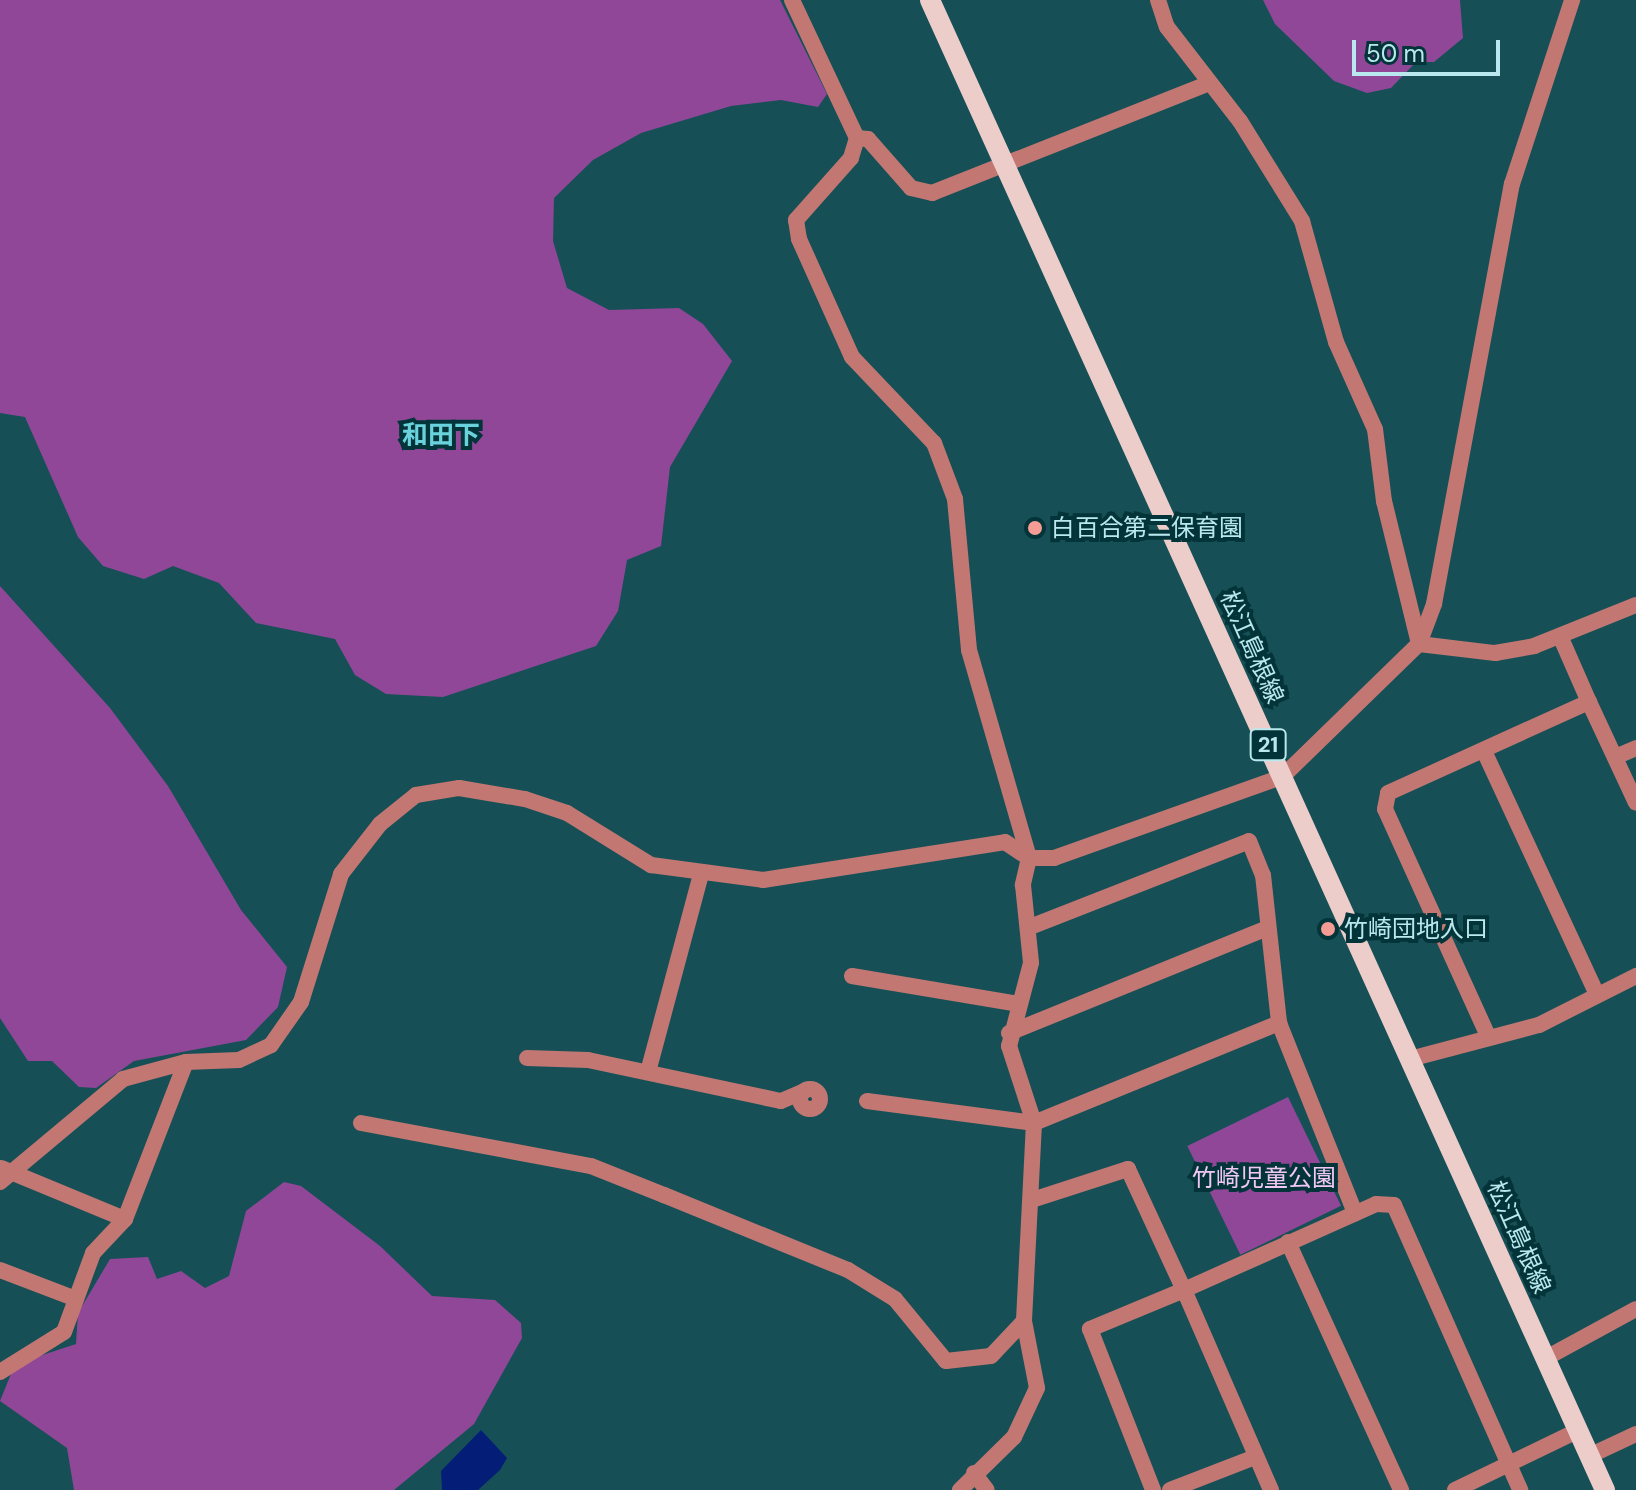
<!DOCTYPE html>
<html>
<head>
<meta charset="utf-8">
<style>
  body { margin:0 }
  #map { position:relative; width:1636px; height:1490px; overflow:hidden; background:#165056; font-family:"DM Sans","Noto Sans JP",sans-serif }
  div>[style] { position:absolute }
  .green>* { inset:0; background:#904797; transform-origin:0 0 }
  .water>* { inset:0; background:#041d77 }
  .street>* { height:16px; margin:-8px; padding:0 8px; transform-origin:8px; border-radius:8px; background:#c37772 }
  .street>.ring { margin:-8px; padding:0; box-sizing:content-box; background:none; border:16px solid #c37772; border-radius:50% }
  .primary>* { height:20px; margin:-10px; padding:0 10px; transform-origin:10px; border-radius:10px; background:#edcdca }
  .dots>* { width:22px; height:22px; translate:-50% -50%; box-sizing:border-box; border:4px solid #033439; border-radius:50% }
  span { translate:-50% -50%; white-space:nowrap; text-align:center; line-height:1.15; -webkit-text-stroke:8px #033439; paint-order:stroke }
  .shield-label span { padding:2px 6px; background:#033439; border:2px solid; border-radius:6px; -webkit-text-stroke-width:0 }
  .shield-label { font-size:22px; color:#b9e9ee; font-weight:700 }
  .poi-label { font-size:24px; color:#b9e9ee }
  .left { translate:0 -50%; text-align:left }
  .street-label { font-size:24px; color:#b9e9ee }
  .park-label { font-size:24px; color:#f1c8f3 }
  .neighbourhood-label { font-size:26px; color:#69d2dd; font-weight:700 }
  .scale { position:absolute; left:1352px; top:40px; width:148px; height:36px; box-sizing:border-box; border:4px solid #b9e9ee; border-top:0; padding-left:10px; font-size:24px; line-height:28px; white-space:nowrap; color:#b9e9ee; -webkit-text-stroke:6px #033439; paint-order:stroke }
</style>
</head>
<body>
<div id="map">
  <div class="green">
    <i style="clip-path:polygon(0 0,780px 0,827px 94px,818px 107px,781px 100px,731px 106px,641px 133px,593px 160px,554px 198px,553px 241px,567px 288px,609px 310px,679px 308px,703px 324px,732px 361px,670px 467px,661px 546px,627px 560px,618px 611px,596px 646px,443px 697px,386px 694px,355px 675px,335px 639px,256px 623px,219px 583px,173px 566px,144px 579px,103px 566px,78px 537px,25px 417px,0 413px)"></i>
    <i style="clip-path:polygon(1263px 0,1460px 0,1463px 38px,1434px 62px,1416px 62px,1391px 88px,1367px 93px,1334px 81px,1275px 24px)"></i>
    <i style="clip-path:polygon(0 586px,110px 708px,168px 786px,241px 910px,287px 967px,278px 1007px,246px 1040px,134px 1061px,96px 1088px,79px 1087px,52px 1061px,28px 1061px,0 1018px)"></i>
    <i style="left:1288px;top:1097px;width:121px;height:112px;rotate:64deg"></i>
    <i style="clip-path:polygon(284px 1182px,301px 1186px,380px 1246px,432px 1296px,495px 1300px,521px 1323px,522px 1338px,474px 1424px,394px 1490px,74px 1490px,67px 1448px,0 1401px,15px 1364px,76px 1344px,78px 1313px,110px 1259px,148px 1257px,157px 1279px,181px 1271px,205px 1288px,229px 1276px,246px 1211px)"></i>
  </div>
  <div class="water">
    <i style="clip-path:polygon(481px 1430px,507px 1458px,500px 1470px,478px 1490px,442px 1490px,441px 1471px)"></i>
  </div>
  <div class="street">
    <i style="left:792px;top:0;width:153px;rotate:64.8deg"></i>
    <i style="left:857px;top:138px;width:21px;rotate:107deg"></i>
    <i style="left:851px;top:158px;width:83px;rotate:131.6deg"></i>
    <i style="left:796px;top:220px;width:19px;rotate:81deg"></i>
    <i style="left:799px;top:239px;width:129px;rotate:65.8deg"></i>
    <i style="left:852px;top:357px;width:119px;rotate:46.4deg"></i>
    <i style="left:934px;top:443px;width:60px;rotate:69.4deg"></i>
    <i style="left:955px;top:499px;width:152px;rotate:84.7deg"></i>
    <i style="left:969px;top:650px;width:216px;rotate:73.9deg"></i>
    <i style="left:1029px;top:858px;width:28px;rotate:103deg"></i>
    <i style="left:1023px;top:885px;width:78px;rotate:84.1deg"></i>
    <i style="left:1031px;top:963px;width:86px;rotate:104.8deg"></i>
    <i style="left:1009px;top:1046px;width:81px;rotate:72deg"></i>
    <i style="left:1034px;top:1123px;width:198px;rotate:92.9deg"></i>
    <i style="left:1024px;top:1321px;width:68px;rotate:79deg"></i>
    <i style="left:1037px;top:1388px;width:54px;rotate:115.1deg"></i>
    <i style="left:1014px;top:1437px;width:76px;rotate:135.5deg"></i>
    <i style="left:1158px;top:0;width:28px;rotate:72deg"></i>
    <i style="left:1167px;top:27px;width:119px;rotate:52.2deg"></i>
    <i style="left:1240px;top:121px;width:118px;rotate:58.2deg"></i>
    <i style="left:1302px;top:221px;width:126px;rotate:74.3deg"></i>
    <i style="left:1336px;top:342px;width:95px;rotate:65.9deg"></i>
    <i style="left:1375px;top:429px;width:73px;rotate:82.9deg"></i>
    <i style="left:1384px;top:501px;width:147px;rotate:76.2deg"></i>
    <i style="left:857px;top:138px;width:11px;rotate:5deg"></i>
    <i style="left:868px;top:139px;width:65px;rotate:48.7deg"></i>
    <i style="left:911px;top:188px;width:22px;rotate:13deg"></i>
    <i style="left:932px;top:193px;width:299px;rotate:-21.6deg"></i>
    <i style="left:1419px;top:644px;width:77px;rotate:6.8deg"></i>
    <i style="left:1495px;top:653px;width:40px;rotate:-10deg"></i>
    <i style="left:1534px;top:646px;width:110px;rotate:-21.9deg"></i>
    <i style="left:1589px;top:702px;width:111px;rotate:65deg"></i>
    <i style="left:1484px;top:751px;width:266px;rotate:65.1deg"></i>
    <i style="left:1615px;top:757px;width:23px;rotate:-23deg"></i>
    <i style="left:1030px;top:927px;width:235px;rotate:-21.4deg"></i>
    <i style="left:1249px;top:841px;width:37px;rotate:68deg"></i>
    <i style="left:1263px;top:875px;width:149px;rotate:83.8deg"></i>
    <i style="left:1279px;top:1023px;width:205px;rotate:68.2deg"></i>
    <i style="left:852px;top:976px;width:170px;rotate:9.5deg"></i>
    <i style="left:1009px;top:1033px;width:276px;rotate:-22.1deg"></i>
    <i style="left:1488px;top:1036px;width:249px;rotate:-114.4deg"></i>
    <i style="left:1385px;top:809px;width:16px;rotate:-79deg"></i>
    <i style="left:1388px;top:793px;width:221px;rotate:-24.4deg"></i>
    <i style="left:1589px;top:702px;width:72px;rotate:-113.7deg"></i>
    <i style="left:527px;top:1058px;width:61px;rotate:1.9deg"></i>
    <i style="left:588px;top:1060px;width:197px;rotate:12deg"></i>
    <i style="left:781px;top:1101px;width:26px;rotate:-23deg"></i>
    <i style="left:1410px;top:1059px;width:133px;rotate:-14.8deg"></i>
    <i style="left:1539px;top:1025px;width:109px;rotate:-26.8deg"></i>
    <i style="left:648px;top:1072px;width:205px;rotate:-75deg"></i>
    <i class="ring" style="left:800px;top:1089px;width:4px;height:4px"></i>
    <i style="left:867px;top:1101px;width:168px;rotate:7.5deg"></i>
    <i style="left:1034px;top:1123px;width:265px;rotate:-22.2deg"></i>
    <i style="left:361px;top:1123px;width:234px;rotate:10.6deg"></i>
    <i style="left:591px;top:1166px;width:79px;rotate:21.7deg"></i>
    <i style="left:664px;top:1195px;width:199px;rotate:22.2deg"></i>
    <i style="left:848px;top:1270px;width:55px;rotate:31.7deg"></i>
    <i style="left:895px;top:1299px;width:80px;rotate:50.6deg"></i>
    <i style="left:946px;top:1361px;width:45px;rotate:-6.3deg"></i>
    <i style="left:991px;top:1356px;width:48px;rotate:-46.7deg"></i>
    <i style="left:1px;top:1168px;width:134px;rotate:22.4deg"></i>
    <i style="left:0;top:1182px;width:160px;rotate:-39.9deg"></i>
    <i style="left:123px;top:1079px;width:65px;rotate:-15.1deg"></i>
    <i style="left:186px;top:1062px;width:53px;rotate:-2.2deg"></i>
    <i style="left:239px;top:1060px;width:35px;rotate:-25deg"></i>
    <i style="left:271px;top:1045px;width:52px;rotate:-55.1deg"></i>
    <i style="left:301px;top:1002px;width:134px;rotate:-72.6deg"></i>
    <i style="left:341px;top:874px;width:63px;rotate:-52deg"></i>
    <i style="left:380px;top:824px;width:46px;rotate:-38.9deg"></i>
    <i style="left:416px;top:795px;width:44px;rotate:-9.2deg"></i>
    <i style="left:459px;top:788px;width:67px;rotate:9.5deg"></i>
    <i style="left:525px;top:799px;width:44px;rotate:18.4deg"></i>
    <i style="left:567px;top:813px;width:99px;rotate:31.8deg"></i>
    <i style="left:651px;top:865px;width:113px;rotate:7.6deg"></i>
    <i style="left:763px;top:880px;width:245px;rotate:-8.9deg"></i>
    <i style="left:1005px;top:842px;width:29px;rotate:34deg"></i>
    <i style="left:1029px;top:858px;width:25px"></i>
    <i style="left:1054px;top:858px;width:242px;rotate:-19.6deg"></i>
    <i style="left:1282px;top:777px;width:191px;rotate:-44.2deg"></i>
    <i style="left:1419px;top:644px;width:43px;rotate:-69.4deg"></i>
    <i style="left:1434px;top:604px;width:427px;rotate:-79.5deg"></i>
    <i style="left:1512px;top:184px;width:194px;rotate:-71.9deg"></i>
    <i style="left:1032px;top:1200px;width:101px;rotate:-17.9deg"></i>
    <i style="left:1128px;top:1169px;width:133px;rotate:65.2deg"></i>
    <i style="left:1184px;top:1290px;width:102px;rotate:157.5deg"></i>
    <i style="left:1090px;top:1329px;width:173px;rotate:68.6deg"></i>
    <i style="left:1288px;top:1242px;width:273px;rotate:65.5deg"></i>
    <i style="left:0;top:1270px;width:81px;rotate:20.9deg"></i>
    <i style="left:1546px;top:1358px;width:102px;rotate:-28.6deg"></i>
    <i style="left:0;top:1372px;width:75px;rotate:-32deg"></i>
    <i style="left:64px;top:1332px;width:84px;rotate:-69.8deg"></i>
    <i style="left:93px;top:1253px;width:47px;rotate:-46.7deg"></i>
    <i style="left:125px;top:1219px;width:168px;rotate:-68.8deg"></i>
    <i style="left:1589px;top:1456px;width:52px;rotate:-25.1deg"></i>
    <i style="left:974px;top:1473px;width:21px;rotate:53deg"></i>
    <i style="left:1170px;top:1490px;width:91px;rotate:-21.2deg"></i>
    <i style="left:1271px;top:1490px;width:218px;rotate:-113.5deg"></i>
    <i style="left:1184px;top:1290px;width:210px;rotate:-24.1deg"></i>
    <i style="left:1376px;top:1204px;width:18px;rotate:3deg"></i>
    <i style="left:1394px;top:1205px;width:312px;rotate:66.1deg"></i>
    <i style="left:1455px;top:1490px;width:136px;rotate:-25.8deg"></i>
  </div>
  <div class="primary">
    <i style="left:930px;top:0;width:1636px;rotate:65.63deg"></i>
  </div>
  <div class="dots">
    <i style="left:1035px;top:528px;background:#f59c95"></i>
    <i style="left:1328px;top:929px;background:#f59c95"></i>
  </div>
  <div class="shield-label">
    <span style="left:1268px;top:745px">21</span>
  </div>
  <div class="poi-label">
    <span class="left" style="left:1051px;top:528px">白百合第二保育園</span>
    <span class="left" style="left:1344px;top:929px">竹崎団地入口</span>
  </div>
  <div class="street-label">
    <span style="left:1252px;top:647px;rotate:66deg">松江島根線</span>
    <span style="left:1519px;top:1237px;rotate:66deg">松江島根線</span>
  </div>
  <div class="park-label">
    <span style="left:1264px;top:1178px">竹崎児童公園</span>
  </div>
  <div class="neighbourhood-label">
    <span style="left:441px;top:436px">和田下</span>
  </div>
  <div class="scale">50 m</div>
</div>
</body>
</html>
